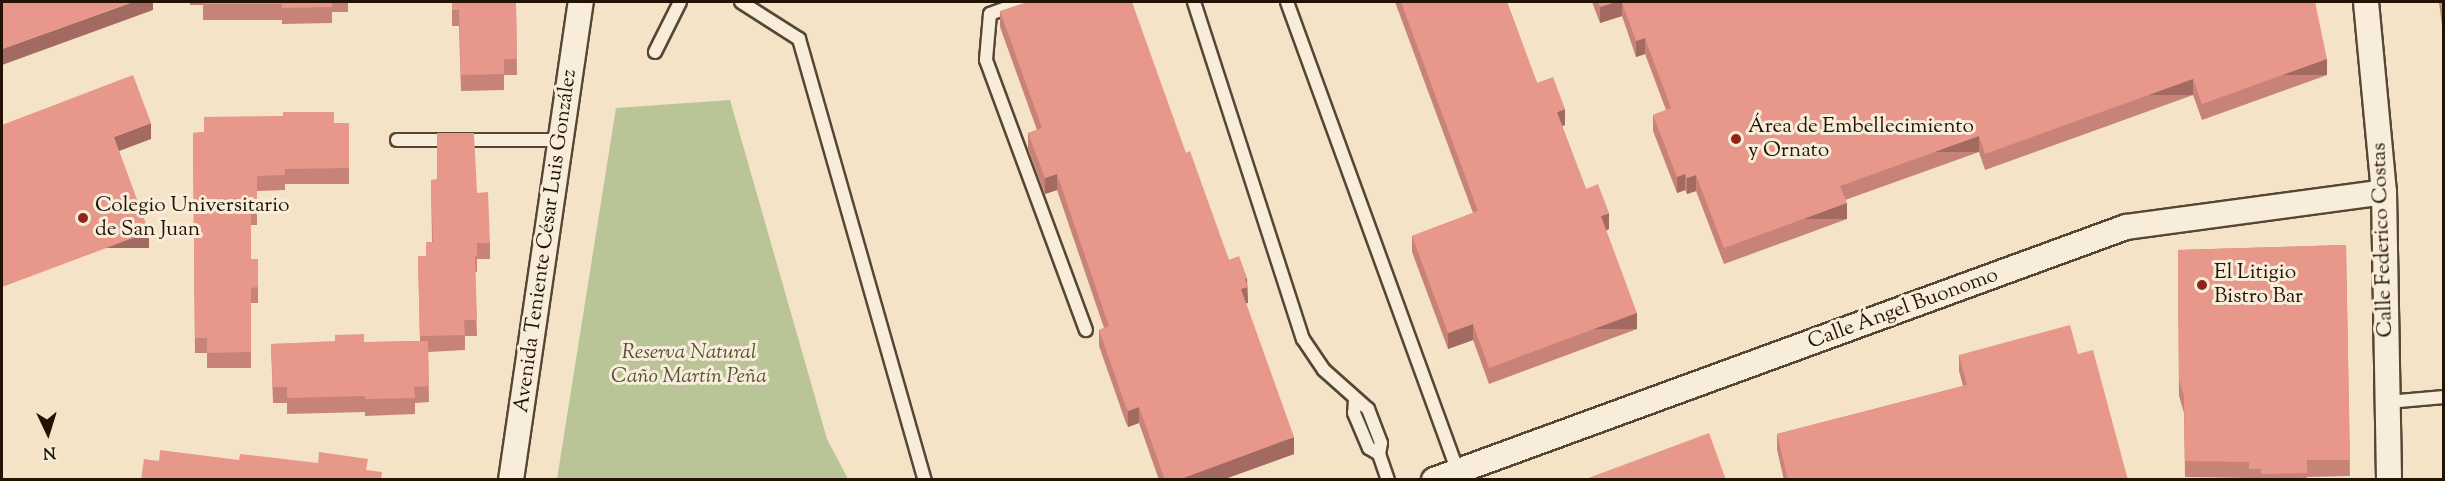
<!DOCTYPE html>
<html>
<head>
<meta charset="utf-8">
<style>
  body { margin:0 }
  #map { position:relative; width:2445px; height:481px; overflow:hidden; background:#f4e3c6; font-family:"Sorts Mill Goudy",serif }
  div>[style] { position:absolute }
  .green>* { inset:0; background:#b9c497 }
  .roads { filter:drop-shadow(2px 0 #564734) drop-shadow(-2px 0 #564734) drop-shadow(0 2px #564734) drop-shadow(0 -2px #564734) }
  .service>* { height:12px; margin:-6px; padding:0 6px; transform-origin:6px; border-radius:6px; background:#f8edda }
  .minor>* { height:24px; margin:-12px; padding:0 12px; transform-origin:12px; border-radius:12px; background:#f8edda }
  .wall>* { inset:0; background:#c88378 }
  .shaded-wall>* { inset:0; background:#a26a61; transform-origin:0 0 }
  .building>* { inset:0; background:#e8988b }
  .dots>* { width:16px; height:16px; translate:-50% -50%; box-sizing:border-box; border:3px solid #f8edda; border-radius:50% }
  span { translate:-50% -50%; white-space:nowrap; text-align:center; line-height:1.15; -webkit-text-stroke:6px #f8edda; paint-order:stroke }
  .poi-label { font-size:21px; color:#221304 }
  .left { translate:0 -50%; text-align:left }
  .street-label { font-size:21px; color:#221304 }
  .park-label { font-size:21px; color:#575137; font-style:italic }
  .frame { position:absolute; inset:0; border:3px solid #221304; pointer-events:none }
  .north { position:absolute; left:18px; top:403px; width:60px; height:60px; -webkit-text-stroke:4px #f8edda; paint-order:stroke; rotate:176deg; font-size:16px; font-weight:700; line-height:24px; text-align:center; color:#221304 }
  .north::after { content:''; display:block; margin:auto; width:21px; height:27px; background:#221304; clip-path:polygon(50% 0,100% 100%,50% 72%,0 100%) }
</style>
</head>
<body>
<div id="map">
  <div class="green">
    <i style="clip-path:polygon(730px 100px,827px 439px,848px 479px,557px 479px,616px 108px)"></i>
  </div>
  <div class="roads">
    <div class="service">
      <i style="left:741px;top:2px;width:69px;rotate:32.5deg"></i>
      <i style="left:799px;top:39px;width:459px;rotate:74.1deg"></i>
      <i style="left:1023px;top:2px;width:35px;rotate:160deg"></i>
      <i style="left:990px;top:14px;width:46px;rotate:95deg"></i>
      <i style="left:986px;top:60px;width:288px;rotate:69.7deg"></i>
      <i style="left:1194px;top:2px;width:354px;rotate:72.1deg"></i>
      <i style="left:1303px;top:339px;width:37px;rotate:56deg"></i>
      <i style="left:1324px;top:370px;width:59px;rotate:41.6deg"></i>
      <i style="left:1368px;top:409px;width:36px;rotate:69deg"></i>
      <i style="left:1381px;top:443px;width:11px;rotate:100deg"></i>
      <i style="left:1379px;top:454px;width:28px;rotate:71deg"></i>
      <i style="left:1287px;top:2px;width:499px;rotate:70deg"></i>
      <i style="left:655px;top:52px;width:56px;rotate:-63.4deg"></i>
      <i style="left:397px;top:140px;width:164px"></i>
      <i style="left:1355px;top:400px;width:13px;rotate:94deg"></i>
      <i style="left:1354px;top:413px;width:38px;rotate:67deg"></i>
      <i style="left:1369px;top:448px;width:12px;rotate:31deg"></i>
      <i style="left:2388px;top:402px;width:56px;rotate:-5.1deg"></i>
    </div>
    <div class="minor">
      <i style="left:2366px;top:2px;width:191px;rotate:84.6deg"></i>
      <i style="left:2384px;top:192px;width:288px;rotate:89deg"></i>
      <i style="left:511px;top:480px;width:483px;rotate:-81.7deg"></i>
      <i style="left:1434px;top:480px;width:737px;rotate:-20.08deg"></i>
      <i style="left:2126px;top:227px;width:260px;rotate:-7.7deg"></i>
    </div>
  </div>
  <div class="wall">
    <i style="clip-path:polygon(190px 2px,348px 2px,348px 12px,332px 12px,332px 23px,282px 24px,282px 20px,203px 20px,203px 5px,190px 5px)"></i>
    <i style="clip-path:polygon(452px 2px,516px 2px,517px 75px,504px 75px,504px 90px,461px 91px,459px 26px,452px 26px)"></i>
    <i style="clip-path:polygon(1395px 2px,1507px 2px,1537px 83px,1565px 125px,1562px 126px,1586px 189px,1609px 229px,1606px 231px,1637px 329px,1489px 384px,1473px 340px,1448px 349px,1412px 252px,1412px 236px,1473px 213px)"></i>
    <i style="clip-path:polygon(1592px 2px,2315px 2px,2327px 75px,2202px 120px,2193px 95px,1985px 170px,1979px 152px,1845px 200px,1847px 219px,1724px 264px,1696px 191px,1687px 194px,1685px 190px,1677px 193px,1653px 131px,1653px 115px,1666px 110px,1645px 54px,1636px 57px,1622px 16px,1600px 23px)"></i>
    <i style="clip-path:polygon(2439px 2px,2444px 2px,2444px 41px)"></i>
    <i style="clip-path:polygon(1000px 11px,1186px 153px,1229px 260px,1247px 285px,1248px 303px,1246px 303px,1294px 454px,1222px 480px,1159px 480px,1139px 423px,1128px 427px,1126px 423px,1099px 346px,1099px 330px,1104px 328px,1057px 190px,1045px 194px,1028px 150px,1028px 133px,1037px 130px,1000px 27px)"></i>
    <i style="clip-path:polygon(334px 123px,349px 123px,349px 184px,285px 184px,285px 190px,257px 191px,257px 225px,251px 225px,251px 259px,258px 287px,258px 303px,251px 303px,251px 368px,207px 368px,207px 353px,195px 353px,193px 133px)"></i>
    <i style="clip-path:polygon(431px 180px,477px 193px,490px 243px,490px 259px,477px 259px,477px 272px,475px 272px,477px 336px,465px 336px,465px 350px,428px 352px,429px 402px,415px 403px,415px 414px,365px 416px,365px 412px,287px 414px,287px 403px,273px 403px,271px 344px,420px 341px,418px 256px,426px 256px,432px 242px)"></i>
    <i style="clip-path:polygon(2346px 245px,2350px 476px,2307px 477px,2307px 480px,2249px 480px,2249px 478px,2185px 477px,2184px 413px,2179px 396px,2178px 250px)"></i>
    <i style="clip-path:polygon(2078px 354px,2128px 480px,1784px 480px,1777px 450px,1777px 434px,1963px 386px,1959px 371px,1959px 355px)"></i>
  </div>
  <div class="shaded-wall">
    <i style="clip-path:polygon(133px 2px,153px 2px,153px 10px,2px 65px,2px 49px)"></i>
    <i style="clip-path:polygon(1616px 2px,1622px 2px,1622px 16px,1600px 23px,1600px 7px)"></i>
    <i style="clip-path:polygon(1645px 38px,1645px 54px,1636px 57px,1636px 41px)"></i>
    <i style="left:2327px;top:59px;width:16px;height:133px;rotate:90deg"></i>
    <i style="left:2193px;top:79px;width:16px;height:221px;rotate:90deg"></i>
    <i style="clip-path:polygon(1565px 109px,1565px 125px,1557px 128px,1557px 112px)"></i>
    <i style="clip-path:polygon(151px 123px,151px 139px,114px 153px,114px 137px)"></i>
    <i style="left:1979px;top:136px;width:16px;height:148px;rotate:90deg"></i>
    <i style="clip-path:polygon(1057px 174px,1057px 190px,1045px 194px,1045px 178px)"></i>
    <i style="clip-path:polygon(1685px 174px,1685px 190px,1677px 193px,1677px 177px)"></i>
    <i style="clip-path:polygon(1696px 175px,1696px 191px,1687px 194px,1687px 178px)"></i>
    <i style="left:1847px;top:203px;width:16px;height:131px;rotate:90deg"></i>
    <i style="clip-path:polygon(1609px 213px,1609px 229px,1601px 232px,1601px 216px)"></i>
    <i style="left:149px;top:232px;width:16px;height:157px;rotate:90deg"></i>
    <i style="clip-path:polygon(1247px 278px,1248px 303px,1241px 305px,1241px 289px,1245px 279px)"></i>
    <i style="left:1637px;top:313px;width:16px;height:158px;rotate:90deg"></i>
    <i style="clip-path:polygon(1473px 324px,1473px 340px,1448px 349px,1448px 333px)"></i>
    <i style="clip-path:polygon(1139px 407px,1139px 423px,1128px 427px,1128px 411px)"></i>
    <i style="clip-path:polygon(1294px 437px,1294px 454px,1222px 480px,1178px 480px)"></i>
  </div>
  <div class="building">
    <i style="clip-path:polygon(2px 2px,133px 2px,2px 49px)"></i>
    <i style="clip-path:polygon(203px 2px,332px 2px,332px 7px,282px 8px,282px 4px,203px 4px)"></i>
    <i style="clip-path:polygon(452px 2px,516px 2px,517px 59px,504px 59px,504px 74px,461px 75px,459px 10px,452px 10px)"></i>
    <i style="clip-path:polygon(1027px 2px,1132px 2px,1186px 153px,1190px 151px,1229px 260px,1239px 256px,1247px 278px,1245px 279px,1248px 287px,1241px 289px,1294px 437px,1178px 480px,1165px 480px,1139px 407px,1128px 411px,1126px 407px,1099px 330px,1109px 326px,1057px 174px,1045px 178px,1028px 133px,1042px 128px,1000px 11px)"></i>
    <i style="clip-path:polygon(1401px 2px,1507px 2px,1537px 83px,1553px 77px,1565px 109px,1557px 112px,1586px 189px,1598px 184px,1609px 213px,1601px 216px,1637px 313px,1489px 368px,1473px 324px,1448px 333px,1412px 236px,1478px 211px)"></i>
    <i style="clip-path:polygon(1598px 2px,1616px 2px,1600px 7px)"></i>
    <i style="clip-path:polygon(1622px 2px,2315px 2px,2327px 59px,2202px 104px,2193px 79px,1985px 154px,1979px 136px,1840px 186px,1847px 203px,1724px 248px,1696px 175px,1687px 178px,1685px 174px,1677px 177px,1653px 115px,1671px 108px,1645px 38px,1636px 41px)"></i>
    <i style="clip-path:polygon(2441px 2px,2444px 2px,2444px 25px)"></i>
    <i style="clip-path:polygon(133px 75px,151px 123px,114px 137px,149px 232px,2px 287px,2px 125px)"></i>
    <i style="clip-path:polygon(283px 112px,334px 112px,334px 123px,349px 123px,349px 168px,285px 169px,285px 175px,257px 176px,257px 209px,251px 209px,251px 259px,258px 259px,258px 287px,251px 288px,251px 352px,207px 353px,207px 338px,195px 338px,193px 133px,204px 132px,204px 117px,283px 116px)"></i>
    <i style="clip-path:polygon(437px 133px,474px 133px,477px 193px,488px 192px,490px 243px,477px 243px,477px 256px,475px 256px,477px 320px,464px 320px,465px 335px,420px 336px,418px 256px,426px 256px,426px 242px,433px 242px,431px 180px,437px 179px)"></i>
    <i style="clip-path:polygon(2346px 245px,2350px 460px,2307px 460px,2307px 473px,2261px 474px,2261px 469px,2249px 469px,2249px 462px,2185px 461px,2184px 396px,2179px 380px,2178px 250px)"></i>
    <i style="clip-path:polygon(2070px 325px,2078px 354px,2093px 350px,2128px 480px,1788px 480px,1777px 434px,1967px 385px,1959px 355px)"></i>
    <i style="clip-path:polygon(364px 334px,364px 342px,428px 341px,429px 386px,414px 387px,415px 398px,365px 399px,365px 396px,287px 398px,287px 387px,273px 387px,271px 344px,335px 341px,335px 335px)"></i>
    <i style="clip-path:polygon(1709px 433px,1726px 480px,1583px 480px)"></i>
    <i style="clip-path:polygon(160px 450px,239px 460px,240px 454px,318px 463px,319px 452px,368px 459px,366px 470px,382px 472px,381px 480px,141px 480px,144px 459px,159px 461px)"></i>
  </div>
  <div class="dots">
    <i style="left:1736px;top:139px;background:#8f2418"></i>
    <i style="left:83px;top:218px;background:#8f2418"></i>
    <i style="left:2202px;top:285px;background:#8f2418"></i>
  </div>
  <div class="poi-label">
    <span class="left" style="left:1748px;top:139px">Área de Embellecimiento<br>y Ornato</span>
    <span class="left" style="left:95px;top:218px">Colegio Universitario<br>de San Juan</span>
    <span class="left" style="left:2214px;top:285px">El Litigio<br>Bistro Bar</span>
  </div>
  <div class="street-label">
    <span style="left:2383px;top:240px;rotate:-92deg">Calle Federico Costas</span>
    <span style="left:546px;top:241px;rotate:-82deg">Avenida Teniente César Luis González</span>
    <span style="left:1903px;top:309px;rotate:-20deg">Calle Ángel Buonomo</span>
  </div>
  <div class="park-label">
    <span style="left:689px;top:365px">Reserva Natural<br>Caño Martín Peña</span>
  </div>
  <div class="frame"></div>
  <div class="north">N</div>
</div>
</body>
</html>
